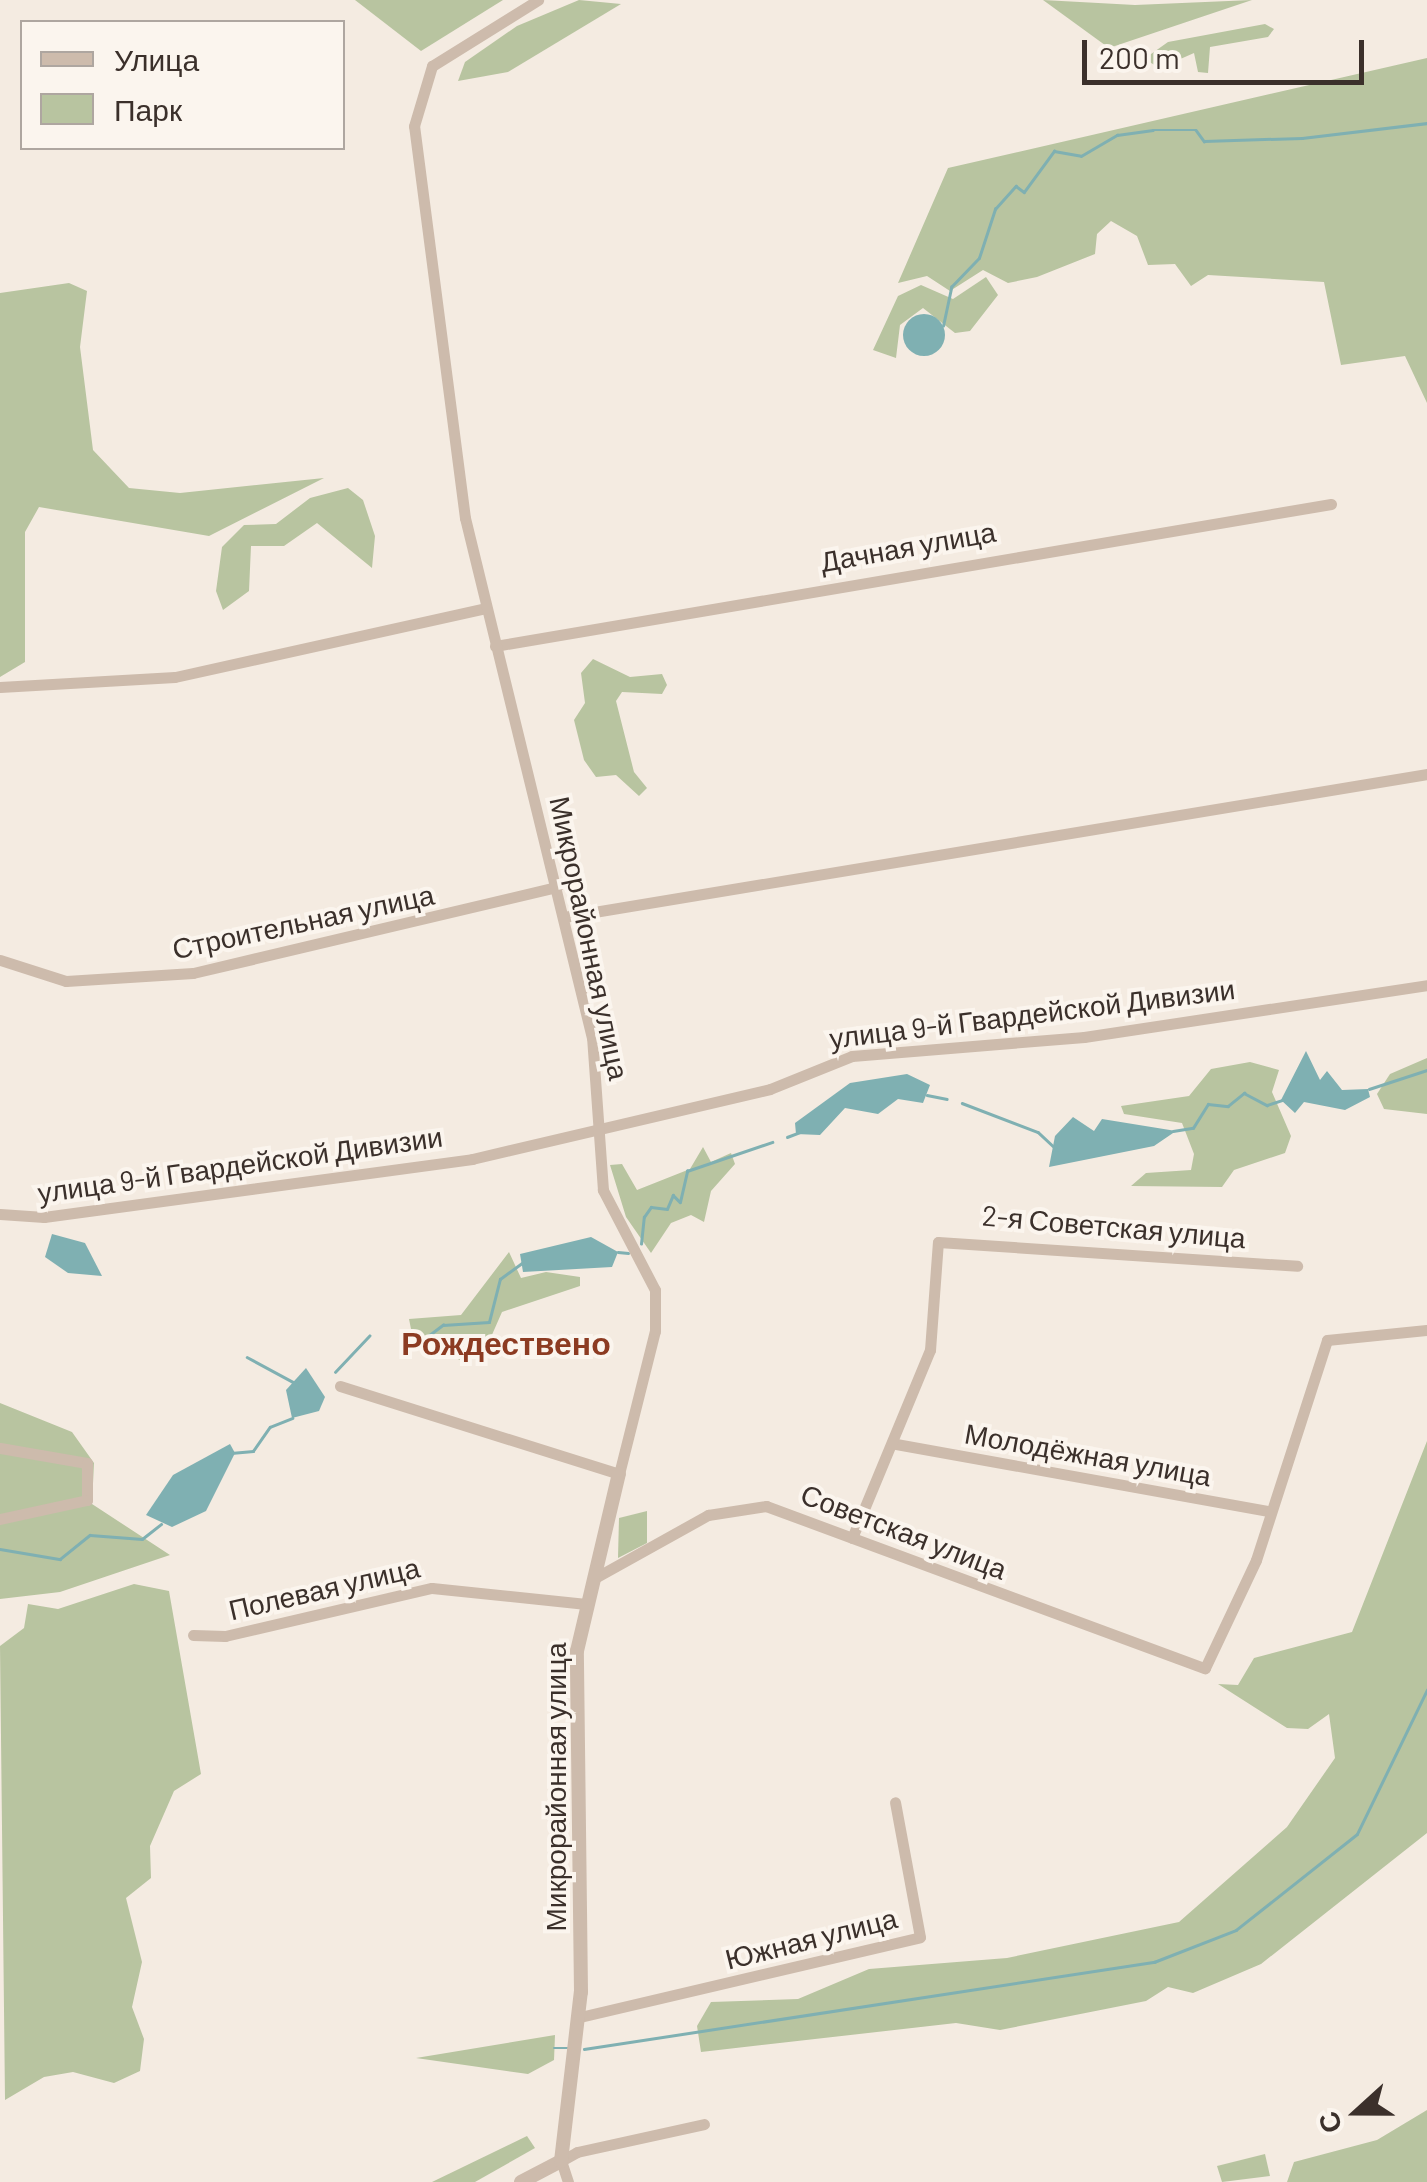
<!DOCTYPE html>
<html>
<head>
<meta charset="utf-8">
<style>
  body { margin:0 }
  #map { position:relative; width:1427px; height:2182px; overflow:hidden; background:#f4ebe1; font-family:Barlow,sans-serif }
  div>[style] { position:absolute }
  .green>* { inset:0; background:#b8c4a0 }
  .water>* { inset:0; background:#7fb0b2 }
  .round { border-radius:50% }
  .stream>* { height:2.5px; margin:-1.25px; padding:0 1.25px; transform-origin:1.25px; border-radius:1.25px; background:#7fb0b2 }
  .minor>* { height:11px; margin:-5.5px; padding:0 5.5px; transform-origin:5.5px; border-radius:5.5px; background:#cdbbac }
  .tertiary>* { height:14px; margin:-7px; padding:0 7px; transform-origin:7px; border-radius:7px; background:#cdbbac }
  span { translate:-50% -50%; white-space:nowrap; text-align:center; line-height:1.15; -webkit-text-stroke:8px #fbf5ee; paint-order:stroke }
  .street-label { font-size:28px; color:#3b302b }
  .quarter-label { font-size:32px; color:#8c3b22; font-weight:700 }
  .legend { position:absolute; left:20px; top:20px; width:325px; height:130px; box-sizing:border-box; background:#fbf5ee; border:2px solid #aea6a0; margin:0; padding:12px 18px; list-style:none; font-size:30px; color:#3b302b }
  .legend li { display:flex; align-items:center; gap:20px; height:50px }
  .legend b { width:50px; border:2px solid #aea6a0 }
  .north { position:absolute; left:1307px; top:2062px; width:100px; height:100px; -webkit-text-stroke:8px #fbf5ee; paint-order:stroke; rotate:249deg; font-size:28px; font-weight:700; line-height:40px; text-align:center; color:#3b302b }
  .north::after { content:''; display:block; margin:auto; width:35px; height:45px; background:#3b302b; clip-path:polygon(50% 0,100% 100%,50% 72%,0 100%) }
  .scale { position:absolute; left:1082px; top:40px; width:282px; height:45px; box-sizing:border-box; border:5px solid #3b302b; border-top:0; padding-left:12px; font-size:30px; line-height:35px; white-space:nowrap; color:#3b302b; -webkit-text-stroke:8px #fbf5ee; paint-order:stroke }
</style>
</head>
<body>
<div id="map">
  <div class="green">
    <i style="clip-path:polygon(355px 0,503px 0,421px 51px)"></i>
    <i style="clip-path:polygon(579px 0,621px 4px,508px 72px,458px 81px,465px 62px,517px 26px)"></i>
    <i style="clip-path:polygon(1043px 0,1135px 5px,1252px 0,1109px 48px)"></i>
    <i style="clip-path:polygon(1265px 24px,1274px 29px,1268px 37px,1210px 47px,1208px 73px,1198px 72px,1194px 53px,1160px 68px,1144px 59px,1168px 42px)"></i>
    <i style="clip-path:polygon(1427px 58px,1427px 403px,1405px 356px,1341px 365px,1324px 282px,1208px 275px,1191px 286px,1175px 264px,1148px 265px,1137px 236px,1111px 221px,1097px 234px,1095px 254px,1037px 277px,1008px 283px,983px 270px,950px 291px,927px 276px,898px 283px,948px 168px)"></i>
    <i style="clip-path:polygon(986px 277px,998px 295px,970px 331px,955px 333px,923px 308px,900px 325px,896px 358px,873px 350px,898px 296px,921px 285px,953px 299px)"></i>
    <i style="clip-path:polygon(69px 283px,87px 291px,80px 347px,93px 450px,129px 488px,180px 493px,324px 478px,209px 536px,39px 507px,25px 532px,25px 662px,0 677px,0 293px)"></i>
    <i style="clip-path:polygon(348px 488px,363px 500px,375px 536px,372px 568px,317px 523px,284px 546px,251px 546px,249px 591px,223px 610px,216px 591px,222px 547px,244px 525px,276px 524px,310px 498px)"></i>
    <i style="clip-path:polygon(593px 659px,630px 677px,662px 674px,667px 685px,662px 694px,622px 692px,616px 701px,634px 772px,647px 788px,639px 796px,616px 775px,596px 777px,584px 760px,574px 720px,585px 703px,581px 673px)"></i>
    <i style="clip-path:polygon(1427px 1058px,1427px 1114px,1384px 1109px,1377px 1094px,1390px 1074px)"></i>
    <i style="clip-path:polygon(1250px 1062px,1279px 1070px,1272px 1092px,1291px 1136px,1285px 1153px,1234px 1170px,1222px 1187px,1131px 1186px,1146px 1173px,1191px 1170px,1194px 1154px,1182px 1123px,1124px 1114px,1121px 1106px,1189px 1096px,1211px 1069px)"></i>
    <i style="clip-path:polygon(703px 1147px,711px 1162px,731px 1153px,735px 1164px,711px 1191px,704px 1222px,691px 1215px,671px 1223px,651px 1253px,626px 1217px,610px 1165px,622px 1164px,637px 1190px,690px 1169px)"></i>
    <i style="clip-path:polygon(509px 1252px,521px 1278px,546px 1272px,580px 1277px,580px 1286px,502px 1312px,484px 1353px,460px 1360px,413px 1339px,409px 1319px,461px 1315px)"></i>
    <i style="clip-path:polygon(0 1403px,72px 1432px,94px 1463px,92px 1504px,170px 1555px,60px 1592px,0 1599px)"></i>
    <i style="clip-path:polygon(1427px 1441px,1427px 1833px,1261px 1964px,1193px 1993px,1168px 1987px,1146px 2001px,1000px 2030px,956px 2023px,701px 2052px,697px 2026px,711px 2002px,798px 1999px,869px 1969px,1007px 1958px,1179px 1922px,1287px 1827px,1335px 1758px,1329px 1714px,1308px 1729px,1287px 1728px,1218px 1684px,1238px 1685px,1254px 1658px,1352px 1632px)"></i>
    <i style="clip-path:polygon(647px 1511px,647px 1543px,618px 1558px,619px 1518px)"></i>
    <i style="clip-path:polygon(134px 1584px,169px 1591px,201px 1774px,174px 1791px,150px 1846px,151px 1878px,126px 1898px,142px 1962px,132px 2007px,144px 2039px,140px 2071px,114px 2083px,73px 2072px,44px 2077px,5px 2100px,0 1646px,24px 1628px,28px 1604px,58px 1609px)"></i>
    <i style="clip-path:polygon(555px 2035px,554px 2060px,528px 2074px,416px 2058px)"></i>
    <i style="clip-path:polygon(1427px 2110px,1427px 2182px,1287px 2182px,1294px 2162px,1377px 2140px)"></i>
    <i style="clip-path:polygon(527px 2136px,535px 2148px,475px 2182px,432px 2182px)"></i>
    <i style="clip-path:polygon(1265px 2154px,1270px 2176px,1222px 2182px,1217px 2166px)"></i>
  </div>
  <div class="water">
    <i class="round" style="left:903px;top:314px;width:42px;height:42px"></i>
    <i style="clip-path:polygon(1306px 1051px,1320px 1080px,1327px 1071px,1342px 1090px,1368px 1089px,1370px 1097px,1345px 1110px,1304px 1102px,1295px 1113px,1281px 1100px)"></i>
    <i style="clip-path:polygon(907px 1074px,930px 1085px,923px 1103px,898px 1099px,878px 1114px,845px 1108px,820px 1135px,796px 1134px,795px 1123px,850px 1083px)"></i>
    <i style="clip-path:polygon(1073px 1117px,1094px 1131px,1102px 1119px,1176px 1131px,1154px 1146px,1049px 1167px,1055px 1136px)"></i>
    <i style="clip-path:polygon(52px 1234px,85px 1243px,102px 1276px,68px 1273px,45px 1257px)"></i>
    <i style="clip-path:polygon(591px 1237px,618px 1252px,612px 1267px,523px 1272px,520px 1254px)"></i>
    <i style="clip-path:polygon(306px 1368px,325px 1397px,319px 1411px,292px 1418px,286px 1390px)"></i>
    <i style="clip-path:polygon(230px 1444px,235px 1453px,206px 1511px,172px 1527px,146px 1515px,173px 1475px)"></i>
  </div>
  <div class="stream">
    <i style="left:943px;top:326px;width:40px;rotate:-78deg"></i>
    <i style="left:951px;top:287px;width:40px;rotate:-46deg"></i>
    <i style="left:979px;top:258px;width:52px;rotate:-71.9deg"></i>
    <i style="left:995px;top:209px;width:31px;rotate:-48deg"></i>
    <i style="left:1016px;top:186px;width:10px;rotate:37deg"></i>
    <i style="left:1024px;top:192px;width:51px;rotate:-53.8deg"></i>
    <i style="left:1054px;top:151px;width:27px;rotate:10deg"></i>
    <i style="left:1081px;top:156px;width:42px;rotate:-30.3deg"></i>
    <i style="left:1117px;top:135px;width:36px;rotate:-8deg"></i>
    <i style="left:1153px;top:130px;width:43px"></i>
    <i style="left:1196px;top:130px;width:14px;rotate:54deg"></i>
    <i style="left:1204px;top:141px;width:98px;rotate:-1.8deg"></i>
    <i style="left:1302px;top:138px;width:126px;rotate:-6.8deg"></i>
    <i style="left:1369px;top:1089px;width:61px;rotate:-18.1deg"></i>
    <i style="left:927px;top:1095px;width:20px;rotate:11deg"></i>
    <i style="left:962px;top:1103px;width:81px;rotate:20.9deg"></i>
    <i style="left:1038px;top:1132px;width:26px;rotate:43deg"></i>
    <i style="left:1173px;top:1131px;width:20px;rotate:-9deg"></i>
    <i style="left:1193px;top:1128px;width:28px;rotate:-58deg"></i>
    <i style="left:1208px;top:1104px;width:20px;rotate:6deg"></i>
    <i style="left:1228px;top:1106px;width:21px;rotate:-39deg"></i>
    <i style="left:1244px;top:1093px;width:26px;rotate:28deg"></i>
    <i style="left:1267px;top:1105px;width:16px;rotate:-18deg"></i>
    <i style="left:787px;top:1137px;width:14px;rotate:-21deg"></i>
    <i style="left:641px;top:1244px;width:27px;rotate:-84deg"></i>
    <i style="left:644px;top:1217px;width:12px;rotate:-55deg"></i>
    <i style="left:651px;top:1207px;width:16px;rotate:7deg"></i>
    <i style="left:667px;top:1209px;width:15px;rotate:-67deg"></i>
    <i style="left:673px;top:1195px;width:10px;rotate:45deg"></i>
    <i style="left:680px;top:1202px;width:32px;rotate:-77deg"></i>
    <i style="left:687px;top:1171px;width:90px;rotate:-18.8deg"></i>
    <i style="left:618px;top:1252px;width:10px;rotate:6deg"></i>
    <i style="left:405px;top:1341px;width:12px;rotate:20deg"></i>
    <i style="left:416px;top:1345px;width:34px;rotate:-37deg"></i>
    <i style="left:443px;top:1325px;width:46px;rotate:-3.7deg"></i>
    <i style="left:489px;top:1322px;width:44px;rotate:-75.7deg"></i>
    <i style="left:500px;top:1279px;width:27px;rotate:-36deg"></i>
    <i style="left:247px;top:1357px;width:57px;rotate:28.4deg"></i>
    <i style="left:335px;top:1372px;width:50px;rotate:-46.6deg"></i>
    <i style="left:231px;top:1453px;width:22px;rotate:-5deg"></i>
    <i style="left:253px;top:1451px;width:29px;rotate:-55deg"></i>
    <i style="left:270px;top:1427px;width:24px;rotate:-22deg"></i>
    <i style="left:0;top:1549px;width:61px;rotate:9.5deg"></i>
    <i style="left:60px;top:1559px;width:38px;rotate:-39deg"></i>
    <i style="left:90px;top:1535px;width:52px;rotate:4.4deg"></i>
    <i style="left:142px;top:1539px;width:24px;rotate:-38deg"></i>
    <i style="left:554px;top:2048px;width:14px"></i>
    <i style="left:584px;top:2049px;width:577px;rotate:-8.68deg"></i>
    <i style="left:1154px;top:1962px;width:88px;rotate:-21.3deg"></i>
    <i style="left:1236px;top:1930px;width:154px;rotate:-38.4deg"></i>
    <i style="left:1357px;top:1834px;width:160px;rotate:-64.1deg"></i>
  </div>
  <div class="minor">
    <i style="left:495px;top:646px;width:848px;rotate:-9.64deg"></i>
    <i style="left:0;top:687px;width:175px;rotate:-3.3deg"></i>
    <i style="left:175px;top:677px;width:318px;rotate:-12.5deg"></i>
    <i style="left:564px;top:917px;width:875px;rotate:-9.41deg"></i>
    <i style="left:0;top:960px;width:69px;rotate:17.7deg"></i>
    <i style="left:66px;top:981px;width:127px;rotate:-3.6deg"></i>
    <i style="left:193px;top:973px;width:374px;rotate:-13.3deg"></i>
    <i style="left:0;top:1214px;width:44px;rotate:3.9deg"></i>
    <i style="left:44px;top:1217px;width:432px;rotate:-7.7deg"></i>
    <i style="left:472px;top:1159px;width:306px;rotate:-13.2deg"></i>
    <i style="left:770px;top:1089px;width:88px;rotate:-21.9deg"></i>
    <i style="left:852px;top:1056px;width:233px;rotate:-4.7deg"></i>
    <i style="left:1084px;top:1037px;width:347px;rotate:-8.6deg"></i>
    <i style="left:340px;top:1386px;width:293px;rotate:17.5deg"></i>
    <i style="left:619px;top:1474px;width:147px;rotate:-75.9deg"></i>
    <i style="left:655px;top:1331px;width:41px;rotate:-90deg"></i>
    <i style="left:655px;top:1290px;width:113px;rotate:-117.5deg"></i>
    <i style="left:603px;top:1190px;width:152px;rotate:-94.1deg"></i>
    <i style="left:592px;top:1038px;width:535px;rotate:-103.72deg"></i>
    <i style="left:465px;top:518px;width:395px;rotate:-97.4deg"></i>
    <i style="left:414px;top:126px;width:63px;rotate:-73.3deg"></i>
    <i style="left:432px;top:66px;width:125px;rotate:-31.9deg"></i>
    <i style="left:896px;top:1444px;width:380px;rotate:10.2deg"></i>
    <i style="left:0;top:1448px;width:88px;rotate:9.8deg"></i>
    <i style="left:87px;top:1463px;width:37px;rotate:90deg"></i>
    <i style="left:87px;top:1500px;width:89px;rotate:167.7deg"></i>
    <i style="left:852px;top:1538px;width:204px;rotate:-67.5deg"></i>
    <i style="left:930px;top:1350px;width:108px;rotate:-85.8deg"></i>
    <i style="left:938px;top:1242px;width:360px;rotate:3.8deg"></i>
    <i style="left:593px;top:1579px;width:132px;rotate:-29.1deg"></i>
    <i style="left:708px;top:1515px;width:59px;rotate:-8.8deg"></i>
    <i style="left:766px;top:1506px;width:468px;rotate:20.3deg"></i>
    <i style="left:1205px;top:1668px;width:119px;rotate:-64.7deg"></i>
    <i style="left:1256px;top:1560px;width:231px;rotate:-72.1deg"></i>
    <i style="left:1327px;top:1340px;width:100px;rotate:-5.7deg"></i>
    <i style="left:193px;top:1635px;width:32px;rotate:2deg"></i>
    <i style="left:225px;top:1636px;width:212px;rotate:-13.1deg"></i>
    <i style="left:432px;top:1588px;width:155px;rotate:5.9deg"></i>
    <i style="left:580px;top:2017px;width:349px;rotate:-13.2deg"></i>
    <i style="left:920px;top:1937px;width:137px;rotate:-100.5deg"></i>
    <i style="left:568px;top:2182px;width:22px;rotate:-108deg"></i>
    <i style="left:561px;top:2161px;width:18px;rotate:-29deg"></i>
    <i style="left:577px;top:2152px;width:130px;rotate:-12.4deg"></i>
  </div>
  <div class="tertiary">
    <i style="left:521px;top:2182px;width:45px;rotate:-27.7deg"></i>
    <i style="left:561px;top:2161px;width:170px;rotate:-83.3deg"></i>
    <i style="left:581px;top:1992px;width:341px;rotate:-90.7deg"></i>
    <i style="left:577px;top:1651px;width:182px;rotate:-76.7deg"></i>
  </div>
  <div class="street-label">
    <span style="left:908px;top:546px;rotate:-10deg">Дачная улица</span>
    <span style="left:303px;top:921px;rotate:-12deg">Строительная улица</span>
    <span style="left:590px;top:938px;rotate:78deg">Микрорайонная улица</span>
    <span style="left:1032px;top:1013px;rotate:-7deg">улица 9-й Гвардейской Дивизии</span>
    <span style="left:240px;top:1164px;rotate:-8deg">улица 9-й Гвардейской Дивизии</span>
    <span style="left:1114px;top:1226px;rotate:5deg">2-я Советская улица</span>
    <span style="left:1088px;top:1454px;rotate:10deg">Молодёжная улица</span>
    <span style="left:904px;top:1531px;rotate:21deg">Советская улица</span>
    <span style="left:324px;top:1588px;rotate:-13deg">Полевая улица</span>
    <span style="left:555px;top:1787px;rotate:-90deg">Микрорайонная улица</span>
    <span style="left:811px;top:1938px;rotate:-14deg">Южная улица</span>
  </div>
  <div class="quarter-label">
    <span style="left:506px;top:1342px">Рождествено</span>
  </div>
  <ul class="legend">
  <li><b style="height:12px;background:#cdbbac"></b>Улица</li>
  <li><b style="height:28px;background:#b8c4a0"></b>Парк</li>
  </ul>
  <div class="north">С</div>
  <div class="scale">200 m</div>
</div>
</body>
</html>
